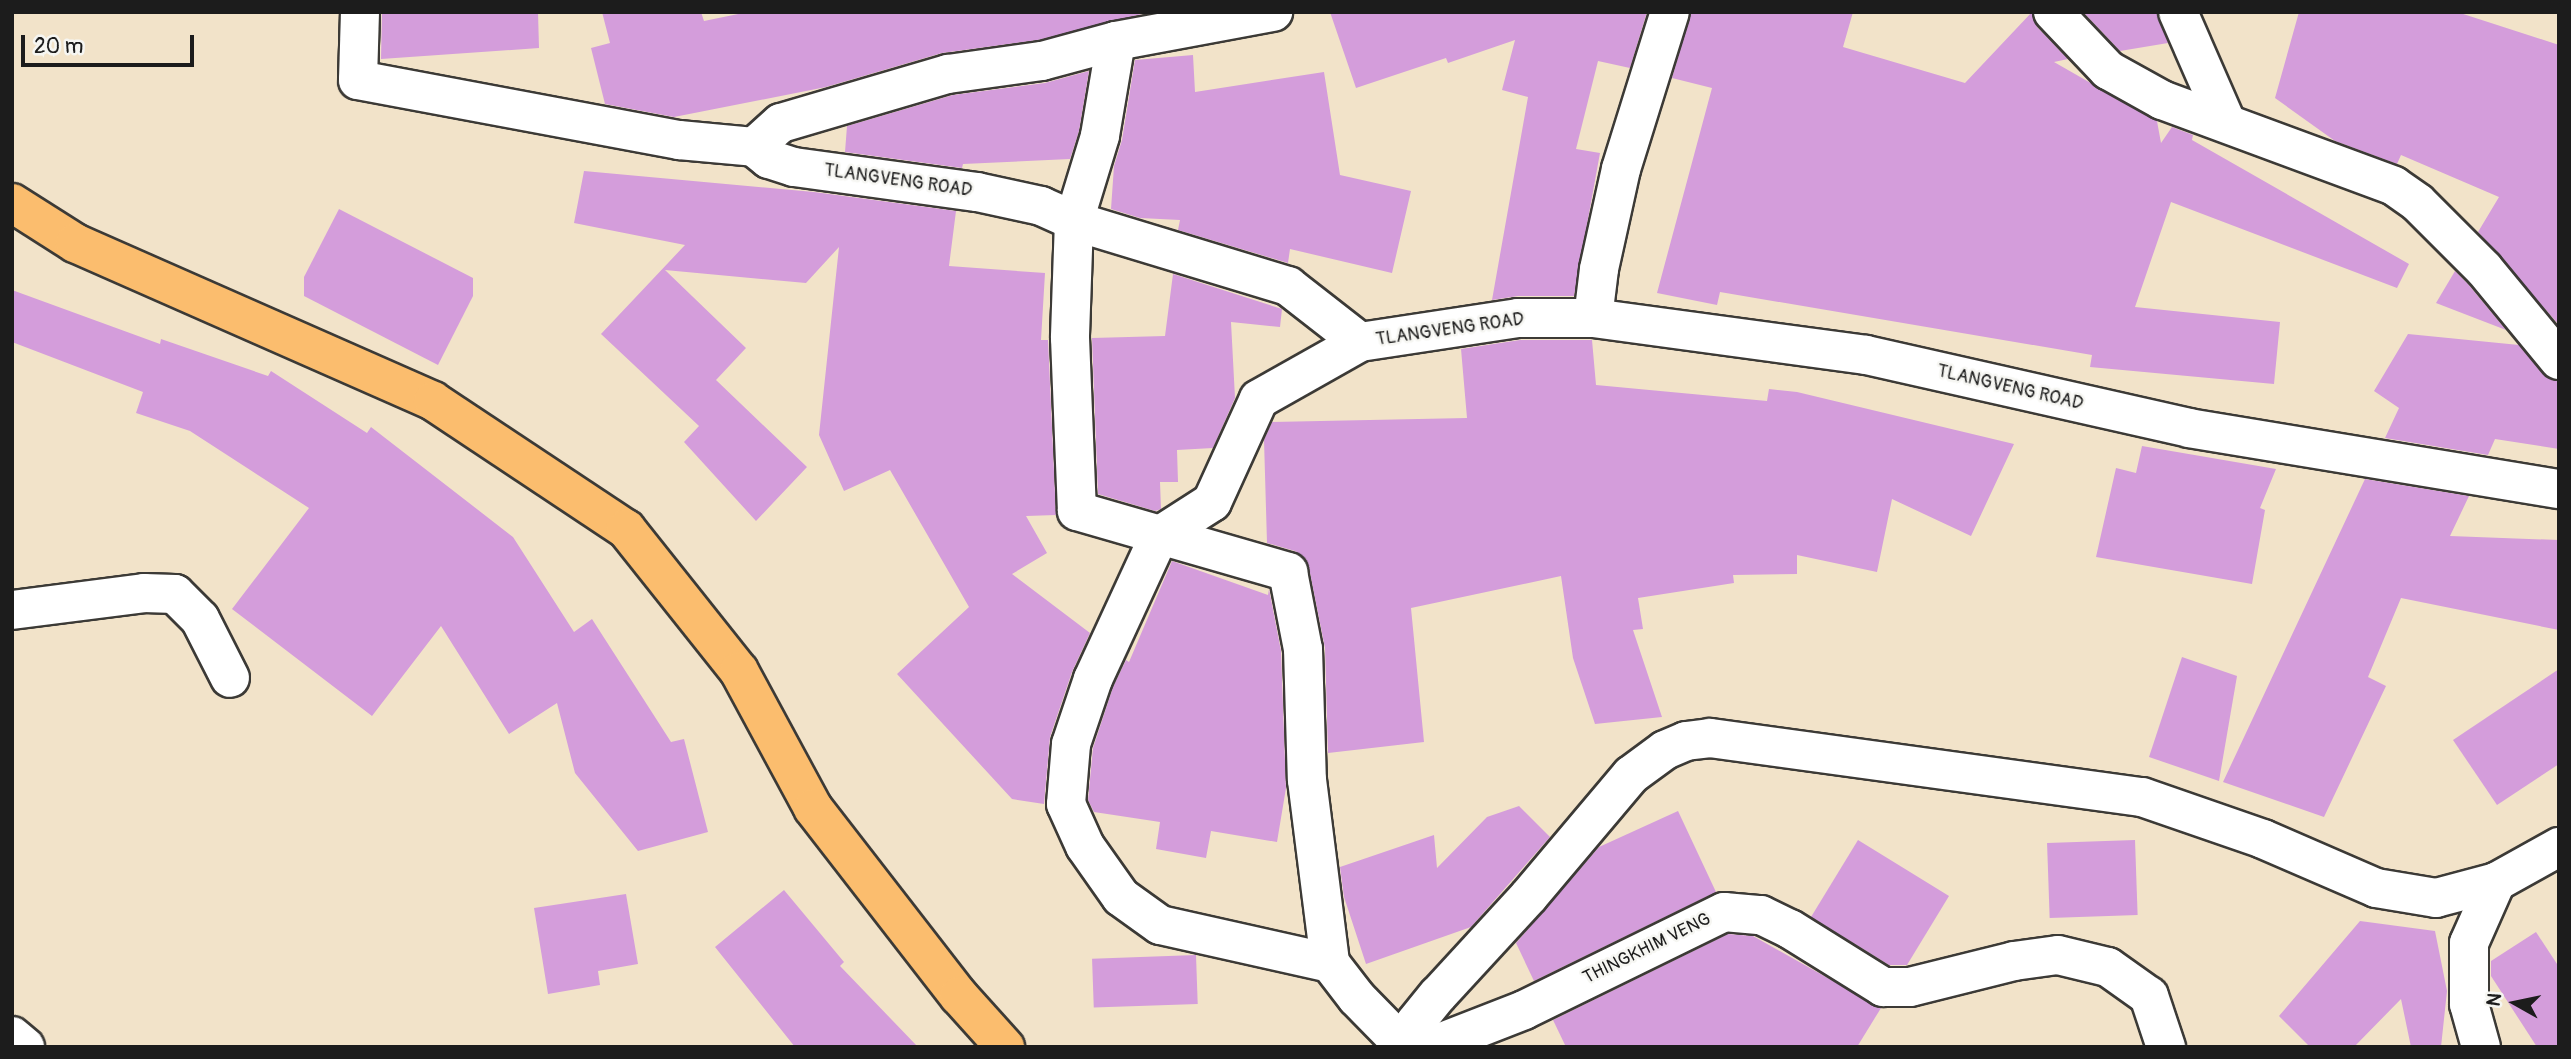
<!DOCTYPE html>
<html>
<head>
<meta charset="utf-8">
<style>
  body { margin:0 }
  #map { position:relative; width:2571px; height:1059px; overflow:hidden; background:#f2e3c9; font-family:Pangolin,sans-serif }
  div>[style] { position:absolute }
  .building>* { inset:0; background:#d49ddb; transform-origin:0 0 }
  .roads { filter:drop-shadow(2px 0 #3c3a36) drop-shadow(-2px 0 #3c3a36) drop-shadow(0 2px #3c3a36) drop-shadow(0 -2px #3c3a36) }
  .minor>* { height:38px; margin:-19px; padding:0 19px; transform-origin:19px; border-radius:19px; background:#fff }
  .highway>* { height:38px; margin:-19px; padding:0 19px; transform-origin:19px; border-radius:19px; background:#fbbd6e }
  span { translate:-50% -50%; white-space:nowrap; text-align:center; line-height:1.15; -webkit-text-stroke:5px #f6f6f2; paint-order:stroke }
  .street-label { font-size:18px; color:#1c1c1c }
  .frame { position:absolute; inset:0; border:14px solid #1c1c1c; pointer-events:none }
  .north { position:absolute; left:2480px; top:968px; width:70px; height:70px; -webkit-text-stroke:5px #f6f6f2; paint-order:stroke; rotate:279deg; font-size:19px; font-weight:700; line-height:28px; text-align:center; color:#1c1c1c }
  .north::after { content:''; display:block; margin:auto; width:24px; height:32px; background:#1c1c1c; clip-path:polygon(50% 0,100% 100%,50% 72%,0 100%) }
  .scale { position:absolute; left:21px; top:35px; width:173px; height:32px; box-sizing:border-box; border:4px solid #1c1c1c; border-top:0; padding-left:9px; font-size:21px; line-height:24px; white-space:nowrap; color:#1c1c1c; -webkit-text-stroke:5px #f6f6f2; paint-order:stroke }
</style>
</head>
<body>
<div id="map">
  <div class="building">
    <i style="clip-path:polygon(382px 12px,538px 12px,539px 48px,381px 59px)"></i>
    <i style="clip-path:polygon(602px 12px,701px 12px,704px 21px,748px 12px,1142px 14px,1038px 40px,942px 53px,826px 87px,674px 117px,605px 104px,591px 48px,610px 43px)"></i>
    <i style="clip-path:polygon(1330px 12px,1647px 12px,1630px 68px,1598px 61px,1576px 149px,1600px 153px,1574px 296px,1518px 296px,1492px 300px,1528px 97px,1502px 90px,1515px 40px,1448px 63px,1446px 58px,1356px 88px)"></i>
    <i style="clip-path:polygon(1691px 12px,1853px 12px,1843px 47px,1965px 83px,2032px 12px,2037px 27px,2068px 59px,2054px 62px,2157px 121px,2161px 143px,2172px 127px,2193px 135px,2192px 140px,2409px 264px,2397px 288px,2171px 202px,2135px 307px,2280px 322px,2274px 384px,2090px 367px,2092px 355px,1720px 292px,1717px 305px,1657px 293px,1712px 88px,1672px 78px)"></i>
    <i style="clip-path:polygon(2083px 12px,2157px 12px,2168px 43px,2120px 51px)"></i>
    <i style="clip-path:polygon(2299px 12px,2457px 12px,2559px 45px,2559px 325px,2478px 232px,2499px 197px,2401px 155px,2397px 164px,2335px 141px,2275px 98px)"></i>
    <i style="clip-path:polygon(1193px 55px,1195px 92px,1324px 72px,1340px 175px,1411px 191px,1392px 273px,1290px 249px,1288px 263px,1178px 230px,1180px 220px,1140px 218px,1111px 209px,1114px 166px,1122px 140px,1135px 60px)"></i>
    <i style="clip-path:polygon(1089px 71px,1079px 131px,1070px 159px,963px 164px,962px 168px,845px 152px,847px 126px,953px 95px,1045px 83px)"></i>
    <i style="clip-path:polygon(584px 171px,814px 192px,956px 211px,949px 266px,1045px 273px,1041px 340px,1048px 340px,1056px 515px,1026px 516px,1047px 553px,1012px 574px,1090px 633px,1072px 672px,1050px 737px,1044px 804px,1012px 799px,897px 674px,969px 607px,890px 470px,844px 491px,819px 435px,839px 247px,806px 283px,665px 270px,746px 348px,716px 380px,807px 467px,756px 521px,684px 442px,699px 426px,601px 334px,685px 245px,574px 223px)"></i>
    <i style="clip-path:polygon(339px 209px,473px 278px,473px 296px,438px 365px,304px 296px,304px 277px)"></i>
    <i style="clip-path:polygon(2455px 271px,2468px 284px,2506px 330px,2436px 303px)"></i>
    <i style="clip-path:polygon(1173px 274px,1282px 309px,1280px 327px,1231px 322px,1235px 398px,1213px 448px,1177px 450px,1178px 482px,1160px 482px,1161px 509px,1155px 511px,1098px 494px,1092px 338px,1165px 336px)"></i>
    <i style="clip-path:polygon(12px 290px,160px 344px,161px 339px,268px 376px,271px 371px,367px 433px,371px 427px,513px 537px,574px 632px,592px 619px,671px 742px,684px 739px,708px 832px,638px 851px,575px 773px,557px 703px,509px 734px,441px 626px,372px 716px,232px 609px,309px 508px,190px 431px,136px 413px,143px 392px,12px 342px)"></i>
    <i style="clip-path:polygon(2408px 334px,2519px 345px,2543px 374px,2559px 381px,2559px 449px,2495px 439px,2488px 455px,2385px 438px,2399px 408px,2374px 391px)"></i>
    <i style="clip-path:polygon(1520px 340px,1592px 340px,1596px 385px,1767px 401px,1769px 389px,1797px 392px,2014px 444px,1971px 536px,1892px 499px,1877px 572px,1797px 555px,1797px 574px,1733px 575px,1734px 583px,1638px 598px,1643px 629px,1633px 630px,1662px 717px,1595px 724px,1573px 658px,1561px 576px,1411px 608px,1424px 742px,1328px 753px,1325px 648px,1309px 568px,1305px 558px,1295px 551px,1267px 543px,1264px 440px,1272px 422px,1467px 418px,1461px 349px)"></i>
    <i style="clip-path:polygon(2142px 446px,2276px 469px,2260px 508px,2265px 510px,2252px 584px,2096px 557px,2116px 468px,2136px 473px)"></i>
    <i style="clip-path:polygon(2365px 479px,2469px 496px,2450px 536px,2559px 540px,2559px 630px,2401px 598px,2368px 677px,2386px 686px,2324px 817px,2223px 782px)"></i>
    <i style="clip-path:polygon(1172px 561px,1268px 595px,1269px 589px,1281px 651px,1286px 788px,1277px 842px,1211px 831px,1206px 858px,1156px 849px,1160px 822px,1094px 812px,1088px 800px,1093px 748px,1113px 687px,1126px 660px,1129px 662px)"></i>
    <i style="clip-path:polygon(2182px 657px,2237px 676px,2219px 781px,2149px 757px)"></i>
    <i style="clip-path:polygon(2559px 669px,2559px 764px,2497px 805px,2453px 740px)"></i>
    <i style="clip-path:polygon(1519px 806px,1550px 837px,1471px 927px,1366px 964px,1344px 897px,1340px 867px,1434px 835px,1437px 868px,1487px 817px)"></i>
    <i style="clip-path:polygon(1678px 811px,1716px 892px,1534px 981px,1516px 943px,1599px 847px)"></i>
    <i style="clip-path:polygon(1858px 840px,1949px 896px,1907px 965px,1889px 965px,1811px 917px)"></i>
    <i style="left:2135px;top:840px;width:75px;height:88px;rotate:88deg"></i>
    <i style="clip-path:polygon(784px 890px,844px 962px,840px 966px,918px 1047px,795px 1047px,715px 947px)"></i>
    <i style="clip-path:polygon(626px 894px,638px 964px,598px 971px,600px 985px,548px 994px,534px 908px)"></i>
    <i style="clip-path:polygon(2360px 921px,2435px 931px,2447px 991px,2441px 1047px,2411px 1047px,2401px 999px,2354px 1047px,2310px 1047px,2279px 1016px)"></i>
    <i style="clip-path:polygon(2536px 932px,2559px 967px,2559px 1047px,2537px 1047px,2491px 976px,2491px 961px)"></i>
    <i style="clip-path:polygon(1728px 934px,1753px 936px,1881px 1008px,1857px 1047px,1566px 1047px,1553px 1020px)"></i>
    <i style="left:1196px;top:955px;width:49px;height:104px;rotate:88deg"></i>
  </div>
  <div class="roads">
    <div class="minor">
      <i style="left:360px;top:12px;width:68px;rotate:91.7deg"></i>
      <i style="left:358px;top:80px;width:327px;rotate:10.6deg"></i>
      <i style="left:679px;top:140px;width:75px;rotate:5.3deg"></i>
      <i style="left:754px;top:147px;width:19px;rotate:39deg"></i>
      <i style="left:769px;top:159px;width:26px;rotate:18deg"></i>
      <i style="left:794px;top:167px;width:185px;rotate:7.8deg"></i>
      <i style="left:977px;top:192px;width:66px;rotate:12.3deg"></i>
      <i style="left:1041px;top:206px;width:36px;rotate:24deg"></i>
      <i style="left:1074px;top:221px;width:224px;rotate:16.9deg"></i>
      <i style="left:1288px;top:286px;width:91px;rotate:37.9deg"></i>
      <i style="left:1360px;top:342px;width:160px;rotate:-8.6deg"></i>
      <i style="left:1518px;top:318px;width:75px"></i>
      <i style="left:1593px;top:318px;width:275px;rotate:7.7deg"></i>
      <i style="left:1866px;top:355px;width:331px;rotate:12.7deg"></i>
      <i style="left:2189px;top:428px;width:375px;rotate:9.4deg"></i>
      <i style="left:2053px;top:12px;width:80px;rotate:46.5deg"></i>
      <i style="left:2108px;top:70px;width:62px;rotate:29.1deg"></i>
      <i style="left:2162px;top:100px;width:247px;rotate:20.3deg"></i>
      <i style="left:2394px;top:186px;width:29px;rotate:35deg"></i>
      <i style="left:2418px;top:203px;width:93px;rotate:45deg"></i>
      <i style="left:2484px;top:269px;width:118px;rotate:50.5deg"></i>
      <i style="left:2178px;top:12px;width:120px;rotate:66.4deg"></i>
      <i style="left:1116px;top:41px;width:96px;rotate:99.6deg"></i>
      <i style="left:1100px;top:136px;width:89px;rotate:107deg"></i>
      <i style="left:1074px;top:221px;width:117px;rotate:92deg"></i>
      <i style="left:1070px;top:338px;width:173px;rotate:87.7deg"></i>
      <i style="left:1077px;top:511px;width:220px;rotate:16.1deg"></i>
      <i style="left:1288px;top:572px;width:78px;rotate:79deg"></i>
      <i style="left:1303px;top:649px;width:131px;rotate:88.3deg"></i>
      <i style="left:1307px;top:780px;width:184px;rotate:82.8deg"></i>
      <i style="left:1330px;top:963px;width:44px;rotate:52.4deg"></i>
      <i style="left:1357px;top:998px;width:69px;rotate:45.6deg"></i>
      <i style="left:754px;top:147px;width:36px;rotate:-42deg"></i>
      <i style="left:781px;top:123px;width:174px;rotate:-16.4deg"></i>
      <i style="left:948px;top:74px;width:95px;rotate:-7.9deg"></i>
      <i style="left:1042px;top:61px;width:77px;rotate:-15.1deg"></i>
      <i style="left:1116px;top:41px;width:160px;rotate:-10.5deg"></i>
      <i style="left:1593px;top:318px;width:49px;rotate:-83deg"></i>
      <i style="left:1599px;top:269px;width:102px;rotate:-77.6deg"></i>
      <i style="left:1621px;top:169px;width:164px;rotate:-72.7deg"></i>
      <i style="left:12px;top:610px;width:133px;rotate:-7.3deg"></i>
      <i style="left:144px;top:593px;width:31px;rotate:2deg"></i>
      <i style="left:175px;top:594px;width:35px;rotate:45deg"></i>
      <i style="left:200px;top:619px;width:66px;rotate:63deg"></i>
      <i style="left:1330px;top:963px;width:174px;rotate:-167.4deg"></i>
      <i style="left:1160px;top:925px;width:48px;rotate:-144.3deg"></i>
      <i style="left:1121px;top:897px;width:62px;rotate:-125.2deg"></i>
      <i style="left:1085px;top:846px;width:46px;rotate:-114.3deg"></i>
      <i style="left:1066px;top:804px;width:60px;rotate:-85.2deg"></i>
      <i style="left:1071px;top:744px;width:69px;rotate:-71.3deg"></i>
      <i style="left:1093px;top:679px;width:157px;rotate:-65.2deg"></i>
      <i style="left:1159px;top:536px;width:63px;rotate:-32.7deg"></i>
      <i style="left:1212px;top:502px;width:113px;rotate:-65.5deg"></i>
      <i style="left:1259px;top:399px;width:116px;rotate:-29.4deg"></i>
      <i style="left:12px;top:1036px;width:17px;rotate:40deg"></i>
      <i style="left:1405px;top:1047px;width:26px;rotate:-67deg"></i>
      <i style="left:1415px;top:1023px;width:36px;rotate:-51deg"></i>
      <i style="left:1438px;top:995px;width:134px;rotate:-47.4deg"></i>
      <i style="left:1529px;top:896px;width:158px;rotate:-49.9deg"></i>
      <i style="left:1631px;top:775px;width:42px;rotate:-36.3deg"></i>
      <i style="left:1665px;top:750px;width:23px;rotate:-23deg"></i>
      <i style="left:1686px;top:741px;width:24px;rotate:-7deg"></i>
      <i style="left:1710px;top:738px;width:436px;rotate:7.8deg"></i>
      <i style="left:2142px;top:797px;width:128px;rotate:19.1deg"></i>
      <i style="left:2263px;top:839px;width:123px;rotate:23.4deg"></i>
      <i style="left:2376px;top:888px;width:61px;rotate:9.5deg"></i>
      <i style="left:2436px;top:898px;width:62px;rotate:-14.9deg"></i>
      <i style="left:2496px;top:882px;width:72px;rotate:-29.1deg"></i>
      <i style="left:1406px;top:1047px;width:31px;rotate:-6deg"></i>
      <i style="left:1437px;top:1044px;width:93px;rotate:-21.3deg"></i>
      <i style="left:1524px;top:1010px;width:223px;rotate:-26.1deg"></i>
      <i style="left:1724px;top:912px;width:37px;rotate:5deg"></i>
      <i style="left:1761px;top:915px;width:32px;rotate:26deg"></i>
      <i style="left:1790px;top:929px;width:110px;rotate:31.9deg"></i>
      <i style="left:1883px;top:987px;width:27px"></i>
      <i style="left:1910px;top:987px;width:107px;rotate:-14deg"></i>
      <i style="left:2014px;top:961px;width:44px;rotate:-7.8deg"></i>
      <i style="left:2058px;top:955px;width:51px;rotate:13.5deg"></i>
      <i style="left:2108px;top:967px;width:50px;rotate:35.3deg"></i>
      <i style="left:2149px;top:996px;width:54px;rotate:71.6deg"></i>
      <i style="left:2481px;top:1047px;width:45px;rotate:-105.6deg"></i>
      <i style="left:2469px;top:1004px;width:61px;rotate:-90deg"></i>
      <i style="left:2469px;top:943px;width:67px;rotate:-66.1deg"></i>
    </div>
    <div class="highway">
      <i style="left:12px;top:203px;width:75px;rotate:32.4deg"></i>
      <i style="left:75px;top:243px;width:391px;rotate:23.8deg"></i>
      <i style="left:433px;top:401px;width:232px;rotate:33.6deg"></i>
      <i style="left:626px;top:529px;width:181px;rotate:51.5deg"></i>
      <i style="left:739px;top:671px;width:156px;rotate:61.6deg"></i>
      <i style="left:813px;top:808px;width:238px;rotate:52.2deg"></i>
      <i style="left:959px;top:996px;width:69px;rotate:48deg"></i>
    </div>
  </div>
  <div class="street-label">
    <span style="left:898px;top:181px;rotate:8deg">TLANGVENG ROAD</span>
    <span style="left:1450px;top:330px;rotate:-8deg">TLANGVENG ROAD</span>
    <span style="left:2010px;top:388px;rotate:13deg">TLANGVENG ROAD</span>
    <span style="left:1647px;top:949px;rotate:-26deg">THINGKHIM VENG</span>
  </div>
  <div class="frame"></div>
  <div class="north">N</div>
  <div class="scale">20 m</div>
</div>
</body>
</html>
